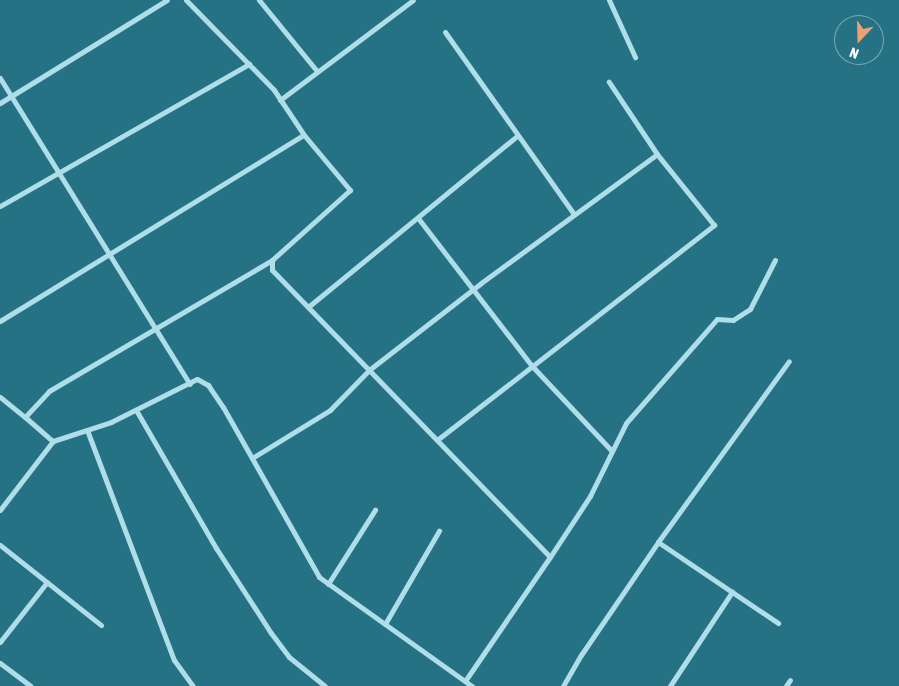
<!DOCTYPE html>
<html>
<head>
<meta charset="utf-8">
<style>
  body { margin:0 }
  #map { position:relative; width:899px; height:686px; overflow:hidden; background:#257285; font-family:"Asap Condensed",sans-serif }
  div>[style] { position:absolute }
  .street>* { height:5px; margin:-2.5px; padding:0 2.5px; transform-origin:2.5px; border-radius:2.5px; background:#afdde8 }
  span { translate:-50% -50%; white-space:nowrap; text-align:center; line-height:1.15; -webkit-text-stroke:5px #257285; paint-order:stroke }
  .north { position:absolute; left:834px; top:15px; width:50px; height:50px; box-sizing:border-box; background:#257285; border:1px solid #7caab6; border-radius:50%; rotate:201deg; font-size:14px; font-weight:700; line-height:20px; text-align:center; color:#fff }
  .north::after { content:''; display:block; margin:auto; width:18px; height:22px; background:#f29f73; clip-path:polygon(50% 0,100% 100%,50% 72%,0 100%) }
</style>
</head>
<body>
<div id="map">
  <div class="street">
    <i style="left:186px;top:0;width:126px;rotate:45.6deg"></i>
    <i style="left:274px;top:90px;width:54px;rotate:56.3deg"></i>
    <i style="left:259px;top:0;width:90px;rotate:50.8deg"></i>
    <i style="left:609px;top:0;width:63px;rotate:65.5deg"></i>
    <i style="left:445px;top:32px;width:223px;rotate:54.7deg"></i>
    <i style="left:0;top:78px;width:360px;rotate:58.2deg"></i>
    <i style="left:280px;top:100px;width:166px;rotate:-36.9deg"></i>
    <i style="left:0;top:103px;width:196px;rotate:-31.7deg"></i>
    <i style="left:0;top:206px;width:287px;rotate:-29.7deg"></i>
    <i style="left:418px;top:218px;width:187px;rotate:52.4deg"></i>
    <i style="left:532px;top:366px;width:115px;rotate:46.8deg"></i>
    <i style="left:308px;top:307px;width:271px;rotate:-39.3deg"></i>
    <i style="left:0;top:321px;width:356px;rotate:-31.5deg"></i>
    <i style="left:304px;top:135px;width:72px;rotate:50.1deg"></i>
    <i style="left:350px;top:190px;width:105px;rotate:138.1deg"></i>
    <i style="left:272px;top:260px;width:10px;rotate:90deg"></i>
    <i style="left:272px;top:270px;width:139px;rotate:45.9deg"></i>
    <i style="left:369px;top:370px;width:142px;rotate:-37.8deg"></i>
    <i style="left:481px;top:283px;width:218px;rotate:-36.2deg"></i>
    <i style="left:657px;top:154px;width:87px;rotate:-123.7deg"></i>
    <i style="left:0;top:397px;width:32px;rotate:39deg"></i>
    <i style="left:25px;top:417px;width:35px;rotate:-47deg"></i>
    <i style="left:49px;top:391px;width:259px;rotate:-30.4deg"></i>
    <i style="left:136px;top:410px;width:160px;rotate:59.9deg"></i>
    <i style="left:216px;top:548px;width:101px;rotate:57.1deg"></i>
    <i style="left:271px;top:633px;width:30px;rotate:53deg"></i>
    <i style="left:289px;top:657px;width:46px;rotate:38.9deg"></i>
    <i style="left:25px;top:417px;width:37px;rotate:41deg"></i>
    <i style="left:87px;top:430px;width:246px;rotate:69.3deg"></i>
    <i style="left:174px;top:660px;width:32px;rotate:54deg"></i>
    <i style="left:437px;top:440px;width:351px;rotate:-37.8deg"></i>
    <i style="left:714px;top:225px;width:91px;rotate:-128.8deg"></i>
    <i style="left:252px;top:458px;width:92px;rotate:-31.6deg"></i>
    <i style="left:330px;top:410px;width:56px;rotate:-45.7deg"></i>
    <i style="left:369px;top:370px;width:260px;rotate:45.9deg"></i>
    <i style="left:550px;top:557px;width:73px;rotate:-56.7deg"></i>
    <i style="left:590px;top:496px;width:81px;rotate:-63.7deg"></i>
    <i style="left:626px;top:423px;width:138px;rotate:-48.8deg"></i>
    <i style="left:717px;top:319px;width:16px;rotate:4deg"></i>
    <i style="left:733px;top:320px;width:20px;rotate:-33deg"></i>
    <i style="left:750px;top:309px;width:55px;rotate:-63deg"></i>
    <i style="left:0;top:510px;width:87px;rotate:-52.5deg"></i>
    <i style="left:53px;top:441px;width:61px;rotate:-18.1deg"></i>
    <i style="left:111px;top:422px;width:96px;rotate:-26.6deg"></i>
    <i style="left:197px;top:379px;width:13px;rotate:29deg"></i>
    <i style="left:208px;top:385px;width:27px;rotate:56deg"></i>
    <i style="left:223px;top:407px;width:195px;rotate:60.5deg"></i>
    <i style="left:319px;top:577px;width:188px;rotate:35.5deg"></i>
    <i style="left:658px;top:542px;width:145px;rotate:34deg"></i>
    <i style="left:0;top:545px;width:129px;rotate:38.4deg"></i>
    <i style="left:328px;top:584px;width:88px;rotate:-57.6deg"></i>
    <i style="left:385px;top:624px;width:108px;rotate:-59.9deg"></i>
    <i style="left:0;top:642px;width:76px;rotate:-51.9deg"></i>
    <i style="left:0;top:663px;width:38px;rotate:37deg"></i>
    <i style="left:465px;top:681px;width:150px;rotate:-55.6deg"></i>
    <i style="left:563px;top:686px;width:36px;rotate:-60deg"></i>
    <i style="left:581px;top:655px;width:137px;rotate:-55.7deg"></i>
    <i style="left:658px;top:542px;width:223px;rotate:-54.1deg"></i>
    <i style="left:670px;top:686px;width:113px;rotate:-56.6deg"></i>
    <i style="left:786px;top:686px;width:7px;rotate:-56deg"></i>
  </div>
  <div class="north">N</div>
</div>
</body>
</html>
